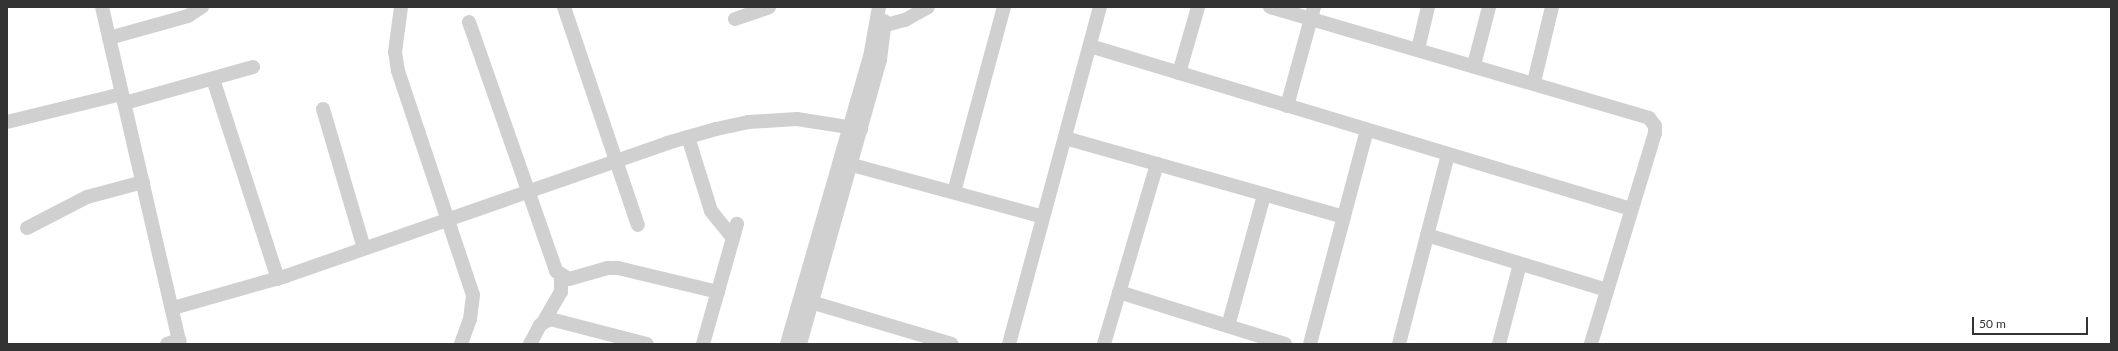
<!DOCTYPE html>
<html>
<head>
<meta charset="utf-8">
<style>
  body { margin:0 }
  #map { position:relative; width:2118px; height:351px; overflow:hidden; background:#fff; font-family:Lato,sans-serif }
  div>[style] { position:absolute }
  .street>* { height:14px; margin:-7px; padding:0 7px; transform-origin:7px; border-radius:7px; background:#d0d0d0 }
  span { translate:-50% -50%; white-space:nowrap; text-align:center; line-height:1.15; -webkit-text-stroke:4px #fff; paint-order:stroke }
  .frame { position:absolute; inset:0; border:8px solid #333; pointer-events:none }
  .scale { position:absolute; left:1972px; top:317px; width:116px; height:18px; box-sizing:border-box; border:2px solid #333; border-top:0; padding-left:5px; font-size:12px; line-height:14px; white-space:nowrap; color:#333; -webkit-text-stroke:3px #fff; paint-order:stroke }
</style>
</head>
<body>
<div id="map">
  <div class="street">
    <i style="left:102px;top:7px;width:346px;rotate:77deg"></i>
    <i style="left:401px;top:7px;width:45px;rotate:97.6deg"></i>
    <i style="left:395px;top:52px;width:19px;rotate:81deg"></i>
    <i style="left:398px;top:71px;width:236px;rotate:71.5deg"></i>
    <i style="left:473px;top:295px;width:24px;rotate:97deg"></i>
    <i style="left:470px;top:319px;width:27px;rotate:110deg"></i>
    <i style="left:564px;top:7px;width:230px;rotate:71.3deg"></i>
    <i style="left:1270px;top:7px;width:395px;rotate:16.3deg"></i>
    <i style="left:1649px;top:118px;width:10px;rotate:53deg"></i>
    <i style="left:1655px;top:126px;width:7px;rotate:90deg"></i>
    <i style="left:1655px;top:133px;width:220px;rotate:106.9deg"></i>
    <i style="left:735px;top:19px;width:36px;rotate:-19deg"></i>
    <i style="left:469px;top:22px;width:264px;rotate:70.7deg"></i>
    <i style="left:556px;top:271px;width:15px;rotate:32deg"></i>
    <i style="left:569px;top:279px;width:41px;rotate:-15.8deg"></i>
    <i style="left:608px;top:268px;width:10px"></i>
    <i style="left:618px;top:268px;width:103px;rotate:13.5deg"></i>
    <i style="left:886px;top:25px;width:20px;rotate:-15deg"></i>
    <i style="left:905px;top:20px;width:26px;rotate:-29deg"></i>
    <i style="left:109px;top:38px;width:82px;rotate:-15.6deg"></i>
    <i style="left:188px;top:16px;width:17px;rotate:-33deg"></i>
    <i style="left:1090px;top:46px;width:565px;rotate:16.77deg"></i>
    <i style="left:1418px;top:49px;width:43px;rotate:-76.6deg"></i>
    <i style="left:1474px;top:65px;width:60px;rotate:-75.5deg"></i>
    <i style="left:1179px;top:73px;width:69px;rotate:-73.9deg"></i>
    <i style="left:213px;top:79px;width:210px;rotate:72deg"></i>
    <i style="left:1534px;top:82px;width:77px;rotate:-76.5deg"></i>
    <i style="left:125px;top:103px;width:133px;rotate:-15.7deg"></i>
    <i style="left:1287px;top:106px;width:103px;rotate:-74.7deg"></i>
    <i style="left:323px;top:109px;width:145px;rotate:73.6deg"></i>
    <i style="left:7px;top:122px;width:118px;rotate:-13.7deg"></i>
    <i style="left:688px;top:137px;width:77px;rotate:72.7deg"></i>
    <i style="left:711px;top:211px;width:35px;rotate:51deg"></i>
    <i style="left:1065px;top:138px;width:290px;rotate:15.8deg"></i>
    <i style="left:841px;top:162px;width:209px;rotate:15.2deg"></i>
    <i style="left:954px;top:192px;width:192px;rotate:-74.9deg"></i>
    <i style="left:27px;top:228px;width:68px;rotate:-27.3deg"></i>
    <i style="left:87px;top:197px;width:58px;rotate:-15deg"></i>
    <i style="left:1427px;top:235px;width:188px;rotate:17deg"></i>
    <i style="left:1119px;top:292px;width:174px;rotate:17.4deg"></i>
    <i style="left:804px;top:300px;width:154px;rotate:16.6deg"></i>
    <i style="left:173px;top:308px;width:117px;rotate:-15.8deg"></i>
    <i style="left:286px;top:276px;width:404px;rotate:-19.2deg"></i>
    <i style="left:667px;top:143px;width:51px;rotate:-15.9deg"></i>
    <i style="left:716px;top:129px;width:33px;rotate:-12deg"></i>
    <i style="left:748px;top:122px;width:49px;rotate:-3.5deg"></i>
    <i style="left:797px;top:119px;width:65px;rotate:8.9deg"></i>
    <i style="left:544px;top:321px;width:34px;rotate:-60deg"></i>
    <i style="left:561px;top:292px;width:17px;rotate:-90deg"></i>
    <i style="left:1228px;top:326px;width:136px;rotate:-74.6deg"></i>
    <i style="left:167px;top:344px;width:13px;rotate:-18deg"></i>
    <i style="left:530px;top:344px;width:21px;rotate:-62deg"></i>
    <i style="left:540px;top:325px;width:12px;rotate:-31deg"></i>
    <i style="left:550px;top:319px;width:100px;rotate:14.5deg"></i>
    <i style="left:703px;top:344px;width:125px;rotate:-74.2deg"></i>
    <i style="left:787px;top:344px;width:299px;rotate:-73.9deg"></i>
    <i style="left:870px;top:57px;width:51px;rotate:-79.8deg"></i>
    <i style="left:800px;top:344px;width:295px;rotate:-74.3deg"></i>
    <i style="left:880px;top:60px;width:39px;rotate:-83deg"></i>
    <i style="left:1009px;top:344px;width:349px;rotate:-74.9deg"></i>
    <i style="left:1104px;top:344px;width:188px;rotate:-73.6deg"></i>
    <i style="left:1310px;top:344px;width:221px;rotate:-75.1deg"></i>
    <i style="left:1399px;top:344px;width:196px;rotate:-75.5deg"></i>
    <i style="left:1499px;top:344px;width:83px;rotate:-75.3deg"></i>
  </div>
  <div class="frame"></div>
  <div class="scale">50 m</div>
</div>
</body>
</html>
